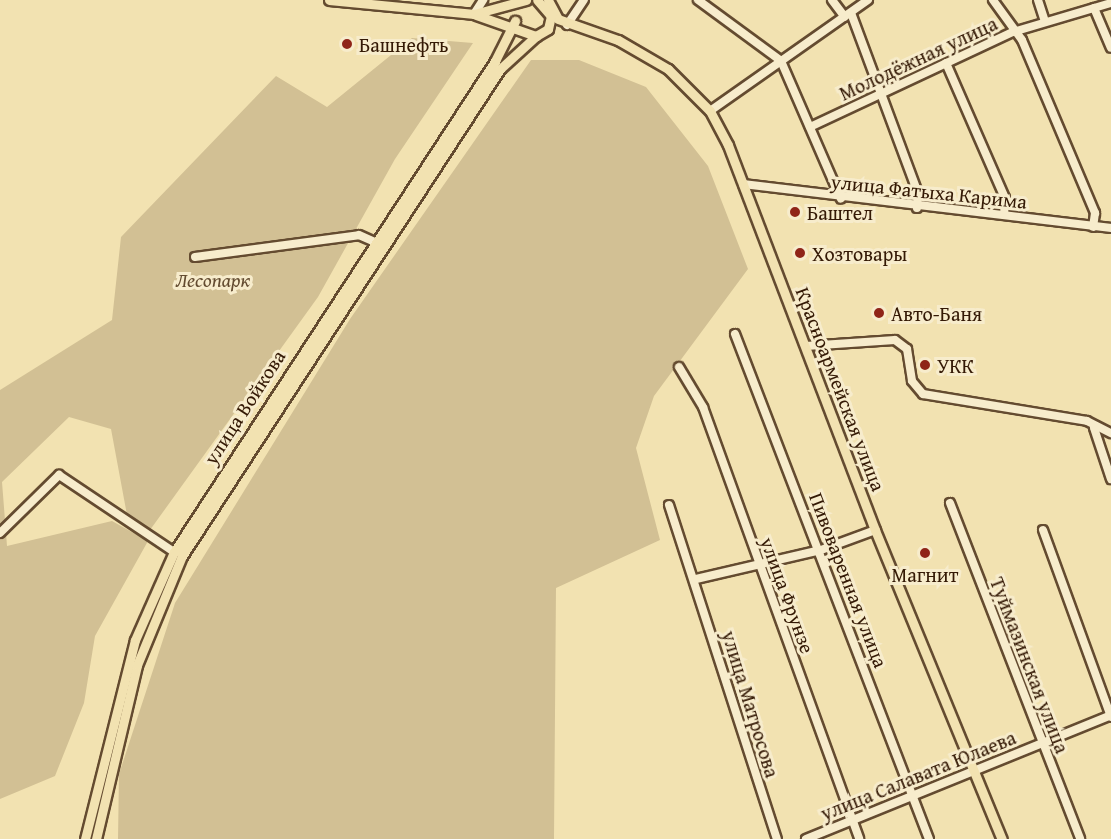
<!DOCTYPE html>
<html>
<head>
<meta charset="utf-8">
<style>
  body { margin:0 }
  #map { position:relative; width:1111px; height:839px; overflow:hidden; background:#f2e2b1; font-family:"Gentium Book Plus",serif }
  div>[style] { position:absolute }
  .green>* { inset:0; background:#d2c094 }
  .roads { filter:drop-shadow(2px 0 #644b30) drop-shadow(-2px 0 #644b30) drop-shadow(0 2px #644b30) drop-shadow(0 -2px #644b30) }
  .minor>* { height:8px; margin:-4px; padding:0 4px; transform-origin:4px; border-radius:4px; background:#f7eccc }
  .major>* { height:9px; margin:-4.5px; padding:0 4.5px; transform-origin:4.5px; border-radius:4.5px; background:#f2e2b1 }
  .dots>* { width:16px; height:16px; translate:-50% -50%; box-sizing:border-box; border:3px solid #f7eccc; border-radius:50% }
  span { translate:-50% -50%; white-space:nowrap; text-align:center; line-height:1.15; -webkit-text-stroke:6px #f7eccc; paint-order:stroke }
  .poi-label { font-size:20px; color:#341905 }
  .left { translate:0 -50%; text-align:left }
  .street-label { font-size:20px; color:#341905 }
  .park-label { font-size:20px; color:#634b30; font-style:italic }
</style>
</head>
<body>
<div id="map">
  <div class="green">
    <i style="clip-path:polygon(412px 38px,473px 43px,395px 159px,318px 297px,150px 530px,127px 515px,111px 429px,69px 417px,2px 482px,7px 546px,112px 521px,148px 541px,95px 636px,84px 703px,55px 776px,0 799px,0 390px,112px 320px,121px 237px,276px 76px,327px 107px)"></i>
    <i style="clip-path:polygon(531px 60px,579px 60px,646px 87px,708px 166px,748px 269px,654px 396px,636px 448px,660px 540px,556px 588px,554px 839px,118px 839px,119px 774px,175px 603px,350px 319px)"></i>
  </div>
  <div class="roads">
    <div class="minor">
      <i style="left:698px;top:0;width:103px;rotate:36.3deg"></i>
      <i style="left:781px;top:61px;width:150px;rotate:66.5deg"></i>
      <i style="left:832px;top:0;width:21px;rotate:53deg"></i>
      <i style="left:993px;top:0;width:49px;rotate:54.1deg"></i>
      <i style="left:1022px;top:40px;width:188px;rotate:67.1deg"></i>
      <i style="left:1095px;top:213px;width:14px;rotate:98deg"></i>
      <i style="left:1038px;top:0;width:22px;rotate:72deg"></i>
      <i style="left:1094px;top:8px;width:43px;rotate:67deg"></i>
      <i style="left:851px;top:13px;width:192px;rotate:69.6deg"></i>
      <i style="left:918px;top:193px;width:15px;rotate:94deg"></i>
      <i style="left:474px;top:14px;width:17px;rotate:-57deg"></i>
      <i style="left:567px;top:25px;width:30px;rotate:-56deg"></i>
      <i style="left:946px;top:63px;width:147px;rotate:66.4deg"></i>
      <i style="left:1005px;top:198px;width:17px;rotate:93deg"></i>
      <i style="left:710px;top:111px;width:193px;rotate:-35.1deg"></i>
      <i style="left:810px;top:127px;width:224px;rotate:-25.1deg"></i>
      <i style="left:1013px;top:32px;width:102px;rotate:-16.5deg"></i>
      <i style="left:743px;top:184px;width:371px;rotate:6.8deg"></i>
      <i style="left:195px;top:257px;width:165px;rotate:-7.6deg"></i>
      <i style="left:359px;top:235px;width:17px;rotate:24deg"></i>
      <i style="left:735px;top:334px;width:541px;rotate:68.99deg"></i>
      <i style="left:806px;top:346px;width:89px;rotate:-3.9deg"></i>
      <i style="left:895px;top:340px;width:15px;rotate:37deg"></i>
      <i style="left:907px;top:349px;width:32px;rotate:81deg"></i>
      <i style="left:912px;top:381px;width:17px;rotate:50deg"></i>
      <i style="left:923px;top:394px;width:166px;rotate:9.3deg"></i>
      <i style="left:1087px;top:421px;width:27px;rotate:27deg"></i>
      <i style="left:679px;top:367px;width:47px;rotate:59deg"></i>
      <i style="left:703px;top:407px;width:459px;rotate:70.1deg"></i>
      <i style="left:1094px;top:428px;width:54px;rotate:71.6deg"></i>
      <i style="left:950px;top:503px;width:360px;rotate:68.8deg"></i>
      <i style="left:669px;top:505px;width:351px;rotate:72.1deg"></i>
      <i style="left:1043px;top:530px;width:199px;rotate:70deg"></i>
      <i style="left:0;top:533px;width:83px;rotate:-44.5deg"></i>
      <i style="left:59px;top:475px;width:138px;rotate:33.8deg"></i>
      <i style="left:696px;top:579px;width:128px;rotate:-13.1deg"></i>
      <i style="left:821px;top:550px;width:58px;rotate:-20.3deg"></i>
      <i style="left:806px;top:839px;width:329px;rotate:-22.1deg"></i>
    </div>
    <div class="major">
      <i style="left:329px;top:0;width:146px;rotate:5.5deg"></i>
      <i style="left:474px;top:14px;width:54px;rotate:-15.1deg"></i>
      <i style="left:548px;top:0;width:21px;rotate:62deg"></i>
      <i style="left:558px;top:19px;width:64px;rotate:19.3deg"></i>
      <i style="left:618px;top:40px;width:58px;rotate:30.1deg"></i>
      <i style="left:668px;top:69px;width:59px;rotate:45deg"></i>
      <i style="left:710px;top:111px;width:38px;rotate:62deg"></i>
      <i style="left:728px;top:145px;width:412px;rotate:69.1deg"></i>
      <i style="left:875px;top:530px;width:334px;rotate:67.7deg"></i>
      <i style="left:476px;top:15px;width:64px;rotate:19.3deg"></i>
      <i style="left:536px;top:36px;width:14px;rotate:-30deg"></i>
      <i style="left:548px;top:29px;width:13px;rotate:-77deg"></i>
      <i style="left:551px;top:16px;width:21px;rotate:-131deg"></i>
      <i style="left:85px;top:839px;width:205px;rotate:-75.9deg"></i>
      <i style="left:135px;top:640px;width:96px;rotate:-66.1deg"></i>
      <i style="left:174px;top:552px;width:587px;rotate:-56.82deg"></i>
      <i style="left:495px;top:61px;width:45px;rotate:-63.4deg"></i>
      <i style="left:96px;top:839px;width:179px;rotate:-76.7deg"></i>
      <i style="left:137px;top:665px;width:118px;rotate:-67.6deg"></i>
      <i style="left:182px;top:556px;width:582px;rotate:-56.86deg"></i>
      <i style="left:500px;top:69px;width:49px;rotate:-42.5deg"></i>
    </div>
  </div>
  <div class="dots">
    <i style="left:347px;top:44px;background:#8f2418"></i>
    <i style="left:795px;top:212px;background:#8f2418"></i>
    <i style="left:800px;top:253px;background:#8f2418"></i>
    <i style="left:879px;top:313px;background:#8f2418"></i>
    <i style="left:925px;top:365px;background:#8f2418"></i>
    <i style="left:925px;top:553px;background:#8f2418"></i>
  </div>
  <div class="poi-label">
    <span class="left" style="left:359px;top:44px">Башнефть</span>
    <span class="left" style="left:807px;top:212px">Баштел</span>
    <span class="left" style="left:812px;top:253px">Хозтовары</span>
    <span class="left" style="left:891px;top:313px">Авто-Баня</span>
    <span class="left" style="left:937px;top:365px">УКК</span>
    <span style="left:925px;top:574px">Магнит</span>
  </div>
  <div class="street-label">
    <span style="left:918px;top:58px;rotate:-25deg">Молодёжная улица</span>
    <span style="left:929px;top:191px;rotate:6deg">улица Фатыха Карима</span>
    <span style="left:841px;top:389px;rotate:69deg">Красноармейская улица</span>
    <span style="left:244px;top:407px;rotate:-57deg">улица Войкова</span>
    <span style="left:849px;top:580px;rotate:69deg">Пивоваренная улица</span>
    <span style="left:788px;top:595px;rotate:70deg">улица Фрунзе</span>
    <span style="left:1030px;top:665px;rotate:69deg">Туймазинская улица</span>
    <span style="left:751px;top:704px;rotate:73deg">улица Матросова</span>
    <span style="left:918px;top:775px;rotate:-22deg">улица Салавата Юлаева</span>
  </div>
  <div class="park-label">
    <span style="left:213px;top:279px">Лесопарк</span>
  </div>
</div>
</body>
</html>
